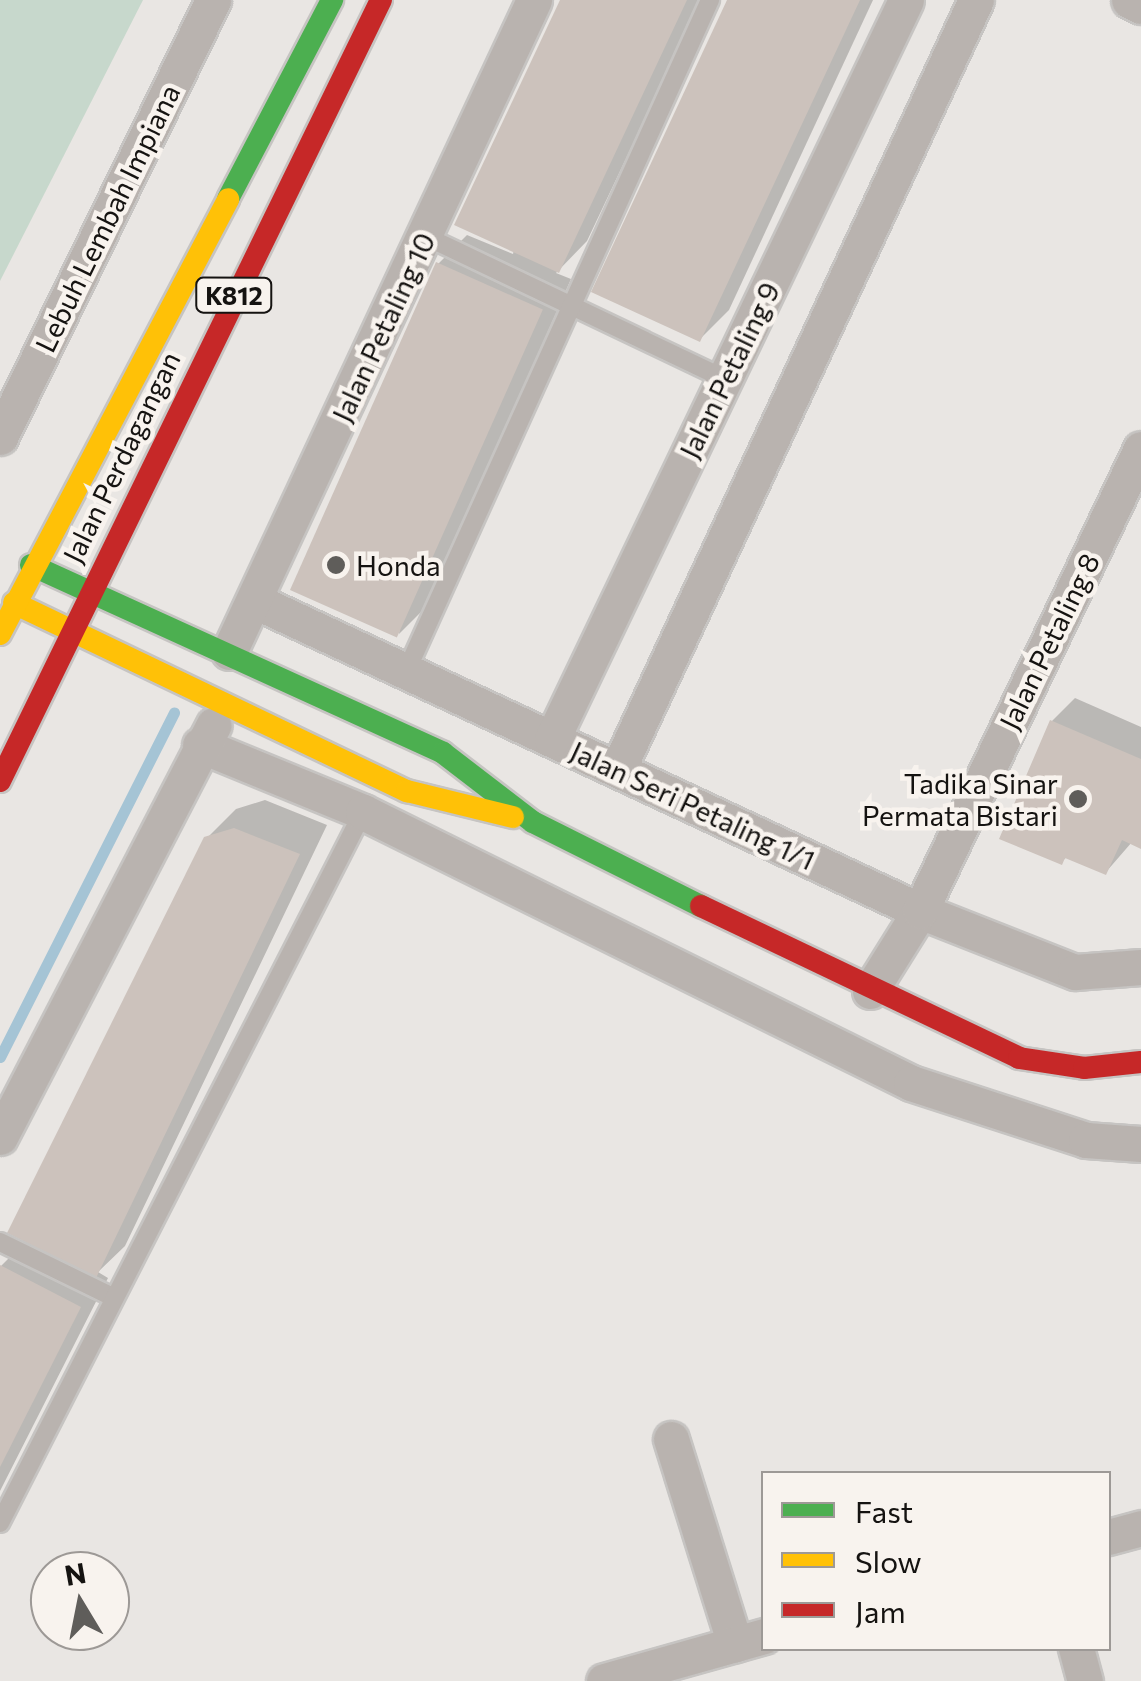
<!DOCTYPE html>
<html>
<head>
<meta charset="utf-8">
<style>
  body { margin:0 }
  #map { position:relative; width:1141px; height:1681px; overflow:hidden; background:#e9e6e3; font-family:Commissioner,sans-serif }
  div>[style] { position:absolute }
  .green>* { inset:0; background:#c7d8cc }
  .shadow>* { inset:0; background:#0003 }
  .stream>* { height:11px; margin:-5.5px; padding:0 5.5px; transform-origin:5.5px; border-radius:5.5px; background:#a5c4d5 }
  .building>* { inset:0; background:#ccc2bc; transform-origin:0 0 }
  .roads { filter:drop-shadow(2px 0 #c6c4c2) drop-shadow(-2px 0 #c6c4c2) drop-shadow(0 2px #c6c4c2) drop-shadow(0 -2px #c6c4c2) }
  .lane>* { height:18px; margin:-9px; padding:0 9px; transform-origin:9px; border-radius:9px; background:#b9b3af }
  .street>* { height:35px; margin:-17.5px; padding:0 17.5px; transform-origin:17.5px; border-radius:17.5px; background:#b9b3af }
  .fast>* { height:22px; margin:-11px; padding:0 11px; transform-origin:11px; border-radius:11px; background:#4caf50 }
  .slow>* { height:22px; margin:-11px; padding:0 11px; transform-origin:11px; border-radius:11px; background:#ffc107 }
  .jam>* { height:22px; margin:-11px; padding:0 11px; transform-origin:11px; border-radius:11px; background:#c62828 }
  .dots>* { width:28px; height:28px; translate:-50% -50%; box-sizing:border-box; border:5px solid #f8f3ee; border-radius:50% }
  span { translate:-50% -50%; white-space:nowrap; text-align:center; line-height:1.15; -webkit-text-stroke:9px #f8f3ee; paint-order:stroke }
  .shield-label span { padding:2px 8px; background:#f8f3ee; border:2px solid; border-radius:8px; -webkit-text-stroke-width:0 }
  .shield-label { font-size:25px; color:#151311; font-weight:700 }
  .street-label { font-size:28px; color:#151311 }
  .poi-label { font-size:28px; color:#151311 }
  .left { translate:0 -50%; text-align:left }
  .right { translate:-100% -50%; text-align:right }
  .legend { position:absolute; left:761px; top:1471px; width:350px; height:180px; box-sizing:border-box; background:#f8f3ee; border:2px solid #9d9996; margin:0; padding:12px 18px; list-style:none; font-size:30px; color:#151311 }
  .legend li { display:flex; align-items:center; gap:20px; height:50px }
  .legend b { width:50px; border:2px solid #9d9996 }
  .north { position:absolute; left:30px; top:1551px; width:100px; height:100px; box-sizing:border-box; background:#f8f3ee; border:2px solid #9d9996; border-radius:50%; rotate:350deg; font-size:28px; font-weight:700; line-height:40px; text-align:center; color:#151311 }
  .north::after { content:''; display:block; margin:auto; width:35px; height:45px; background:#5f5d5a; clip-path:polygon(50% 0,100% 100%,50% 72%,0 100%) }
</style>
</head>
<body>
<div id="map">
  <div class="green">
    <i style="clip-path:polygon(0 0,143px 0,0 281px)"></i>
  </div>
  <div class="shadow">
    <i style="clip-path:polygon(562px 0,701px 0,587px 241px,556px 273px,571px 279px,428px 605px,399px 634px,438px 264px,467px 235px,513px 254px)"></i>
    <i style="clip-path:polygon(730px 0,873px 0,729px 310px,700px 339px)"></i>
    <i style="clip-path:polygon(1075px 698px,1141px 727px,1141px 846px,1132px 842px,1106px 872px,1068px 856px,1061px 862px,1052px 721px)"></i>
    <i style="clip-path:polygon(265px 800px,327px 825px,125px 1246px,98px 1272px,108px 1278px,0 1491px,0 1267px,27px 1240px,206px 839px,236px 809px)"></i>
  </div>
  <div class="stream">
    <i style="left:0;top:1057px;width:386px;rotate:-63.2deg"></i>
  </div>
  <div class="building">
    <i style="clip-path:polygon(560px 0,687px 0,559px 273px,454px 225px)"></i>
    <i style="clip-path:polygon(727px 0,860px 0,700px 342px,591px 292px)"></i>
    <i style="left:436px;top:262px;width:117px;height:359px;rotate:24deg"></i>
    <i style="clip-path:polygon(1050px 720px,1141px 759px,1141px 849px,1122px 840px,1106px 875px,1065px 858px,1062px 865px,999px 839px)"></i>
    <i style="clip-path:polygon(234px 828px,300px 854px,96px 1278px,7px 1233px,204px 837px)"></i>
    <i style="clip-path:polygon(0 1265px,81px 1307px,0 1467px)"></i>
  </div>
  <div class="roads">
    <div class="lane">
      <i style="left:425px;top:236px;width:332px;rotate:25.5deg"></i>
      <i style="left:406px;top:672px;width:738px;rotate:-65.66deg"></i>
      <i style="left:0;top:1242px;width:126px;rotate:26deg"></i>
      <i style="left:0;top:1523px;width:798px;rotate:-62.95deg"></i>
    </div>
    <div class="street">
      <i style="left:1129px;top:0;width:13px;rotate:27deg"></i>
      <i style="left:0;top:437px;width:486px;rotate:-64deg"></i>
      <i style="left:255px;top:601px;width:734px;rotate:24.99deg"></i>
      <i style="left:920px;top:911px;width:167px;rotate:21.5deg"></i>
      <i style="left:1075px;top:972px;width:66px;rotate:-4.3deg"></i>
      <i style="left:229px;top:652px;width:720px;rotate:-64.93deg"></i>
      <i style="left:552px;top:739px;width:819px;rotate:-64.4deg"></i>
      <i style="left:200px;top:745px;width:176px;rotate:22.3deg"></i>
      <i style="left:363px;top:812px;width:611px;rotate:26.31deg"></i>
      <i style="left:911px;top:1083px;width:184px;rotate:18deg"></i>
      <i style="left:1086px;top:1140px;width:55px;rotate:4.2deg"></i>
      <i style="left:618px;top:769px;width:848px;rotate:-65.04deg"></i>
      <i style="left:870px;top:991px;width:94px;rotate:-58deg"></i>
      <i style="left:920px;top:911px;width:512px;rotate:-64.44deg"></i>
      <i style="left:0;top:1137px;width:464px;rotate:-62.6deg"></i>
      <i style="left:671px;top:1439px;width:215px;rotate:72.7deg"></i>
      <i style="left:1108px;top:1537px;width:34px;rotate:-15deg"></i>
      <i style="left:1076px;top:1648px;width:34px;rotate:75deg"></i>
      <i style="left:604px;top:1681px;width:166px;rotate:-15.7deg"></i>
    </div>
    <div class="fast">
      <i style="left:228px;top:199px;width:225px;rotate:-62.4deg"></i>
      <i style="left:31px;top:565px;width:453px;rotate:24.5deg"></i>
      <i style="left:443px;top:753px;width:113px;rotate:37.5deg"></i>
      <i style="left:533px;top:822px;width:188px;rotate:26.6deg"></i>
    </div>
    <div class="slow">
      <i style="left:14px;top:603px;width:436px;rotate:25.6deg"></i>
      <i style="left:407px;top:791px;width:109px;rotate:13.8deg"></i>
      <i style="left:0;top:634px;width:491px;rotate:-62.3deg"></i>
    </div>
    <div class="jam">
      <i style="left:0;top:781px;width:869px;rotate:-64deg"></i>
      <i style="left:701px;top:906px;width:352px;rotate:25.5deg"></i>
      <i style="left:1019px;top:1058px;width:66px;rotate:8.7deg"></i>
      <i style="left:1084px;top:1068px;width:57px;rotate:-6deg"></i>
    </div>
  </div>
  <div class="dots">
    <i style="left:336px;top:565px;background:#5f5d5a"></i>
    <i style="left:1078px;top:799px;background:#5f5d5a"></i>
  </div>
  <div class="shield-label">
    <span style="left:234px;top:295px">K812</span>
  </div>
  <div class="street-label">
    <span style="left:107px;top:218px;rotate:-64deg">Lebuh Lembah Impiana</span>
    <span style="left:383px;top:327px;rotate:-65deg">Jalan Petaling 10</span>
    <span style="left:729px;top:370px;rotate:-64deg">Jalan Petaling 9</span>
    <span style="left:121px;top:457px;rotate:-64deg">Jalan Perdagangan</span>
    <span style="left:1049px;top:641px;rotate:-64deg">Jalan Petaling 8</span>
    <span style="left:693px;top:805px;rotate:25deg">Jalan Seri Petaling 1/1</span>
  </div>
  <div class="poi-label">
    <span class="left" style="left:356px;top:565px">Honda</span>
    <span class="right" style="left:1058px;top:799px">Tadika Sinar<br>Permata Bistari</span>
  </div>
  <ul class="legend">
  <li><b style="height:12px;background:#4caf50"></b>Fast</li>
  <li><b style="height:12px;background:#ffc107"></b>Slow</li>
  <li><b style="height:12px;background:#c62828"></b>Jam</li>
  </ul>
  <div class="north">N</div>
</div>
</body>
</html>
